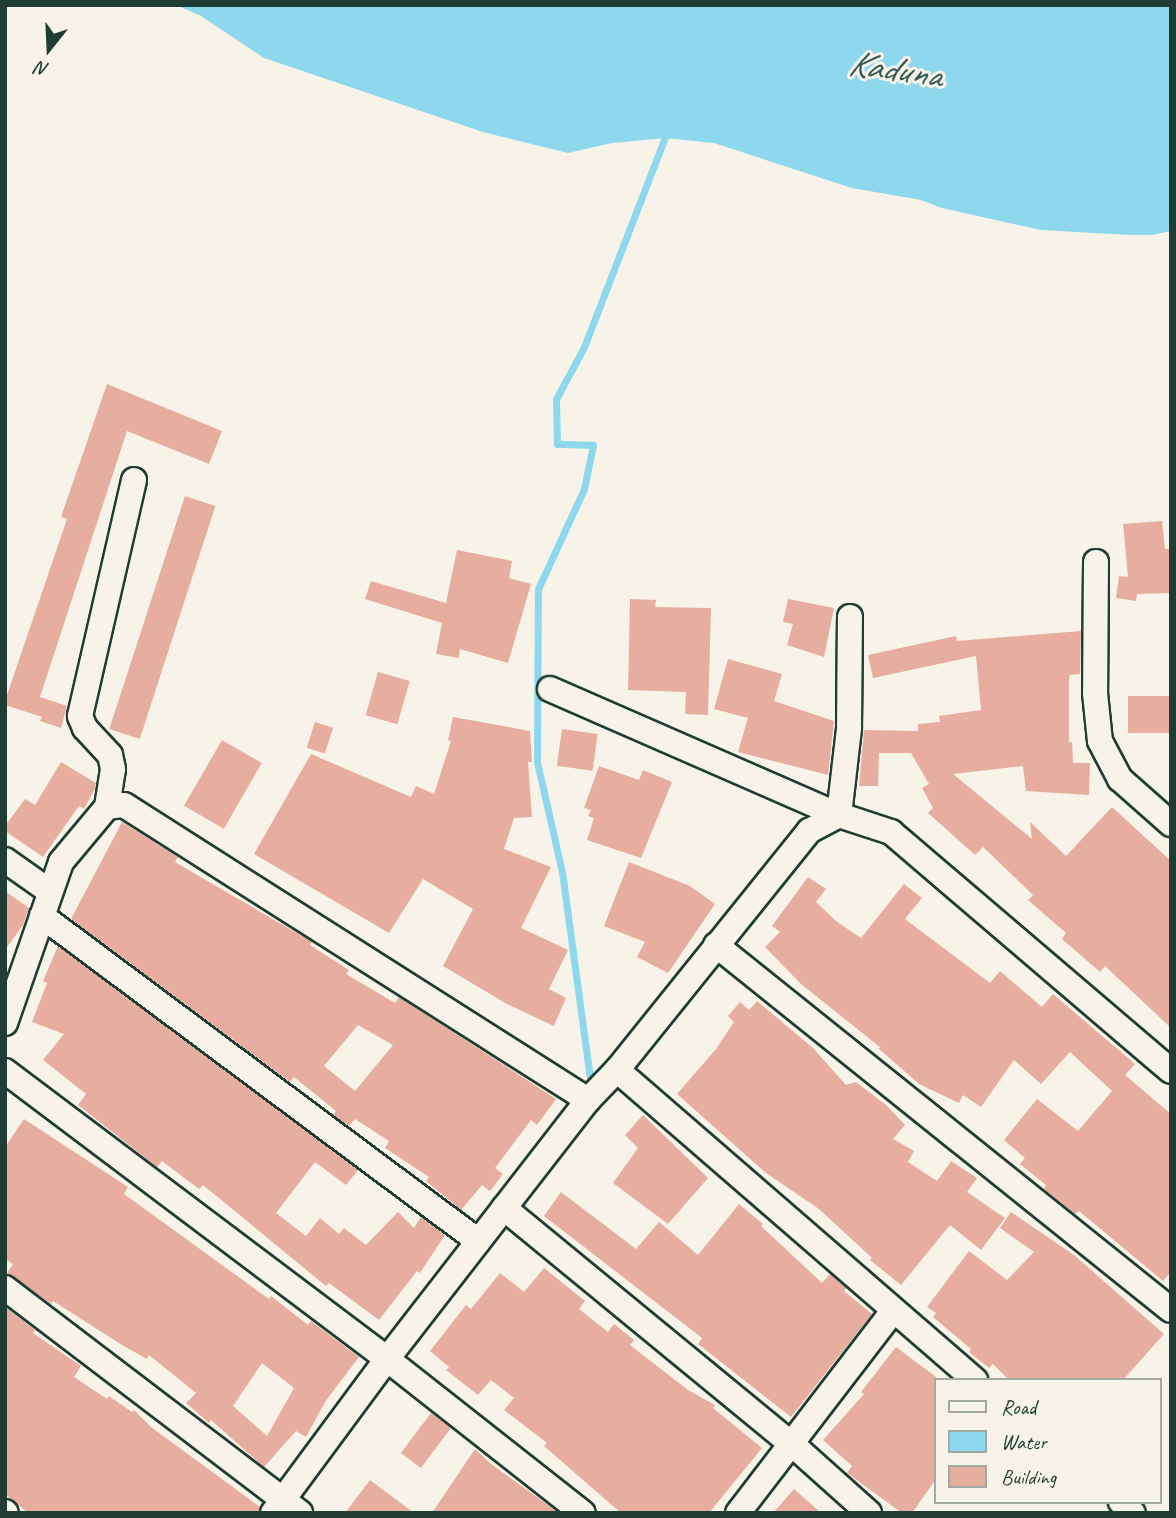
<!DOCTYPE html>
<html>
<head>
<meta charset="utf-8">
<style>
  body { margin:0 }
  #map { position:relative; width:1176px; height:1518px; overflow:hidden; background:#f7f3e8; font-family:Caveat,sans-serif }
  div>[style] { position:absolute }
  .water>* { inset:0; background:#8dd8ed }
  .stream>* { height:7px; margin:-3.5px; padding:0 3.5px; transform-origin:3.5px; border-radius:3.5px; background:#8dd8ed }
  .building>* { inset:0; background:#e7ae9f; transform-origin:0 0 }
  .roads { filter:drop-shadow(2px 0 #1f3d34) drop-shadow(-2px 0 #1f3d34) drop-shadow(0 2px #1f3d34) drop-shadow(0 -2px #1f3d34) }
  .minor>* { height:24px; margin:-12px; padding:0 12px; transform-origin:12px; border-radius:12px; background:#f7f3e8 }
  span { translate:-50% -50%; white-space:nowrap; text-align:center; line-height:1.15; -webkit-text-stroke:6px #f7f3e8; paint-order:stroke }
  .water-label { font-size:37px; color:#355c59; font-style:italic }
  .frame { position:absolute; inset:0; border:7px solid #1f3d34; pointer-events:none }
  .legend { position:absolute; left:934px; top:1378px; width:228px; height:126px; box-sizing:border-box; background:#f7f3e8; border:2px solid #a1aaa0; margin:0; padding:9px 12px; list-style:none; font-size:21px; color:#1f3d34 }
  .legend li { display:flex; align-items:center; gap:14px; height:35px }
  .legend b { width:35px; border:2px solid #a1aaa0 }
  .north { position:absolute; left:14px; top:14px; width:70px; height:70px; -webkit-text-stroke:5px #f7f3e8; paint-order:stroke; rotate:198deg; font-size:19px; font-weight:700; line-height:28px; text-align:center; color:#1f3d34 }
  .north::after { content:''; display:block; margin:auto; width:24px; height:32px; background:#1f3d34; clip-path:polygon(50% 0,100% 100%,50% 72%,0 100%) }
</style>
</head>
<body>
<div id="map">
  <div class="water">
    <i style="clip-path:polygon(176px 5px,1171px 5px,1171px 231px,1152px 235px,1130px 235px,1041px 230px,942px 208px,921px 200px,852px 188px,714px 143px,665px 138px,612px 143px,568px 153px,483px 132px,264px 58px,201px 16px)"></i>
  </div>
  <div class="stream">
    <i style="left:591px;top:1086px;width:216px;rotate:-97.7deg"></i>
    <i style="left:562px;top:872px;width:113px;rotate:-102.8deg"></i>
    <i style="left:537px;top:762px;width:173px;rotate:-89.7deg"></i>
    <i style="left:538px;top:589px;width:110px;rotate:-65.3deg"></i>
    <i style="left:584px;top:489px;width:45px;rotate:-78.4deg"></i>
    <i style="left:593px;top:445px;width:36px;rotate:-178deg"></i>
    <i style="left:557px;top:444px;width:45px;rotate:-91.3deg"></i>
    <i style="left:556px;top:399px;width:59px;rotate:-61.7deg"></i>
    <i style="left:584px;top:347px;width:234px;rotate:-68.9deg"></i>
  </div>
  <div class="building">
    <i style="clip-path:polygon(107px 384px,222px 431px,209px 464px,127px 431px,40px 697px,67px 706px,61px 728px,40px 721px,42px 717px,5px 705px,5px 701px,67px 519px,61px 517px)"></i>
    <i style="left:185px;top:496px;width:32px;height:245px;rotate:18deg"></i>
    <i style="clip-path:polygon(1162px 521px,1165px 549px,1171px 549px,1171px 593px,1137px 594px,1136px 601px,1116px 598px,1119px 576px,1128px 577px,1123px 524px)"></i>
    <i style="clip-path:polygon(457px 550px,512px 561px,509px 578px,531px 584px,508px 663px,460px 649px,459px 658px,436px 654px,442px 623px,365px 599px,371px 581px,446px 603px)"></i>
    <i style="clip-path:polygon(630px 599px,656px 600px,655px 607px,711px 608px,708px 715px,685px 714px,686px 692px,628px 690px)"></i>
    <i style="clip-path:polygon(788px 599px,834px 608px,824px 657px,787px 645px,793px 624px,783px 622px)"></i>
    <i style="clip-path:polygon(1081px 631px,1080px 674px,1070px 675px,1069px 678px,1069px 742px,1072px 742px,1073px 763px,1090px 763px,1089px 795px,1026px 791px,1023px 766px,953px 774px,1032px 839px,1030px 822px,1066px 856px,1112px 807px,1171px 861px,1171px 1028px,1105px 966px,1100px 972px,1062px 939px,1066px 933px,1028px 900px,1033px 895px,983px 847px,975px 855px,928px 813px,933px 808px,922px 788px,929px 784px,911px 753px,879px 753px,878px 786px,859px 786px,864px 730px,918px 731px,918px 724px,940px 722px,939px 716px,981px 710px,976px 656px,873px 678px,868px 655px,956px 636px,957px 641px)"></i>
    <i style="clip-path:polygon(728px 659px,782px 674px,774px 701px,834px 721px,828px 775px,738px 752px,748px 718px,714px 709px)"></i>
    <i style="left:378px;top:672px;width:33px;height:45px;rotate:16deg"></i>
    <i style="left:1171px;top:696px;width:37px;height:43px;rotate:90deg"></i>
    <i style="clip-path:polygon(453px 717px,530px 731px,532px 762px,528px 762px,532px 817px,514px 818px,504px 849px,551px 867px,521px 928px,568px 950px,549px 989px,566px 998px,554px 1026px,507px 1004px,443px 966px,473px 909px,423px 879px,389px 933px,254px 854px,311px 754px,411px 797px,416px 786px,434px 794px,451px 741px,448px 740px)"></i>
    <i style="left:315px;top:722px;width:19px;height:27px;rotate:18deg"></i>
    <i style="left:562px;top:729px;width:36px;height:37px;rotate:8deg"></i>
    <i style="left:222px;top:740px;width:46px;height:76px;rotate:30deg"></i>
    <i style="clip-path:polygon(61px 762px,96px 783px,94px 791px,84px 809px,79px 806px,43px 857px,5px 831px,5px 826px,25px 799px,35px 805px)"></i>
    <i style="clip-path:polygon(599px 766px,639px 780px,643px 770px,672px 782px,641px 858px,587px 840px,594px 818px,588px 816px,591px 810px,584px 808px)"></i>
    <i style="clip-path:polygon(evenodd,122px 822px,178px 857px,175px 862px,312px 942px,310px 945px,349px 970px,346px 974px,395px 1003px,399px 997px,556px 1099px,537px 1125px,531px 1120px,495px 1168px,503px 1174px,490px 1191px,482px 1185px,461px 1210px,426px 1181px,429px 1177px,385px 1148px,389px 1141px,355px 1119px,349px 1126px,333px 1115px,336px 1111px,294px 1077px,290px 1082px,71px 919px,122px 822px,358px 1025px,393px 1045px,355px 1091px,324px 1066px,358px 1025px)"></i>
    <i style="clip-path:polygon(629px 862px,690px 886px,715px 904px,668px 973px,637px 957px,645px 942px,604px 926px)"></i>
    <i style="clip-path:polygon(808px 877px,826px 889px,816px 902px,836px 921px,861px 938px,904px 884px,922px 898px,905px 919px,990px 983px,1000px 971px,1042px 1007px,1053px 994px,1135px 1064px,1125px 1075px,1171px 1114px,1171px 1272px,1163px 1281px,1079px 1211px,1075px 1214px,1044px 1189px,1046px 1185px,1020px 1164px,1025px 1158px,1004px 1140px,1037px 1099px,1078px 1131px,1112px 1091px,1070px 1052px,1041px 1084px,1014px 1060px,981px 1107px,963px 1095px,959px 1103px,919px 1084px,878px 1048px,881px 1048px,801px 984px,765px 947px,780px 932px,772px 926px)"></i>
    <i style="clip-path:polygon(5px 891px,29px 908px,23px 925px,5px 950px)"></i>
    <i style="clip-path:polygon(58px 946px,358px 1170px,346px 1185px,315px 1162px,276px 1213px,306px 1236px,320px 1218px,339px 1234px,344px 1228px,366px 1245px,398px 1212px,414px 1228px,421px 1217px,445px 1235px,420px 1273px,417px 1271px,379px 1320px,329px 1283px,326px 1286px,203px 1185px,199px 1189px,162px 1161px,157px 1167px,78px 1105px,86px 1094px,43px 1060px,64px 1034px,32px 1022px,47px 983px,43px 981px)"></i>
    <i style="clip-path:polygon(757px 1001px,813px 1048px,846px 1085px,856px 1082px,886px 1105px,905px 1125px,893px 1139px,914px 1151px,908px 1162px,937px 1181px,951px 1161px,977px 1178px,967px 1192px,1005px 1218px,981px 1250px,950px 1225px,901px 1285px,870px 1260px,872px 1258px,819px 1209px,766px 1173px,677px 1094px,716px 1049px,734px 1022px,728px 1016px,740px 1002px,749px 1010px)"></i>
    <i style="clip-path:polygon(643px 1115px,708px 1178px,668px 1224px,613px 1183px,638px 1148px,625px 1135px)"></i>
    <i style="clip-path:polygon(evenodd,24px 1119px,128px 1187px,124px 1194px,269px 1299px,271px 1296px,308px 1325px,311px 1321px,359px 1357px,325px 1402px,306px 1437px,296px 1431px,264px 1467px,211px 1420px,209px 1423px,186px 1403px,196px 1393px,149px 1355px,147px 1359px,122px 1345px,53px 1301px,51px 1304px,7px 1273px,13px 1264px,5px 1259px,5px 1147px,24px 1119px,262px 1363px,294px 1388px,267px 1436px,233px 1406px,262px 1363px)"></i>
    <i style="clip-path:polygon(561px 1192px,636px 1249px,659px 1222px,698px 1255px,739px 1204px,763px 1224px,761px 1226px,822px 1283px,830px 1274px,846px 1288px,844px 1291px,872px 1314px,791px 1417px,698px 1344px,702px 1338px,544px 1216px)"></i>
    <i style="clip-path:polygon(1011px 1212px,1074px 1255px,1164px 1334px,1123px 1380px,1009px 1380px,993px 1364px,989px 1368px,969px 1352px,971px 1349px,933px 1317px,936px 1313px,927px 1307px,969px 1251px,1007px 1280px,1034px 1252px,1000px 1228px)"></i>
    <i style="clip-path:polygon(544px 1268px,585px 1301px,579px 1309px,608px 1332px,614px 1324px,634px 1340px,630px 1345px,688px 1390px,715px 1405px,713px 1408px,762px 1448px,709px 1513px,621px 1513px,544px 1446px,547px 1443px,504px 1410px,514px 1398px,491px 1380px,478px 1395px,446px 1370px,449px 1367px,430px 1351px,466px 1305px,471px 1309px,500px 1273px,524px 1292px)"></i>
    <i style="clip-path:polygon(5px 1307px,35px 1330px,33px 1333px,81px 1366px,74px 1377px,107px 1399px,109px 1396px,132px 1412px,134px 1410px,151px 1427px,260px 1507px,258px 1513px,28px 1513px,5px 1494px)"></i>
    <i style="clip-path:polygon(896px 1347px,936px 1377px,936px 1479px,912px 1513px,902px 1513px,847px 1473px,852px 1466px,823px 1440px,864px 1394px,861px 1392px)"></i>
    <i style="left:431px;top:1413px;width:25px;height:50px;rotate:37deg"></i>
    <i style="clip-path:polygon(475px 1449px,491px 1464px,559px 1513px,432px 1513px)"></i>
    <i style="clip-path:polygon(370px 1480px,414px 1513px,345px 1513px)"></i>
    <i style="clip-path:polygon(794px 1489px,821px 1513px,773px 1513px)"></i>
  </div>
  <div class="roads">
    <div class="minor">
      <i style="left:1096px;top:562px;width:131px;rotate:90.4deg"></i>
      <i style="left:1095px;top:693px;width:48px;rotate:84.1deg"></i>
      <i style="left:1100px;top:741px;width:43px;rotate:62.2deg"></i>
      <i style="left:1120px;top:779px;width:68px;rotate:41.4deg"></i>
      <i style="left:550px;top:689px;width:315px;rotate:23.6deg"></i>
      <i style="left:839px;top:815px;width:55px;rotate:18.1deg"></i>
      <i style="left:891px;top:832px;width:368px;rotate:40.5deg"></i>
      <i style="left:107px;top:807px;width:38px;rotate:-81deg"></i>
      <i style="left:113px;top:769px;width:14px;rotate:-102deg"></i>
      <i style="left:110px;top:755px;width:37px;rotate:-133deg"></i>
      <i style="left:85px;top:728px;width:13px;rotate:-113deg"></i>
      <i style="left:80px;top:716px;width:242px;rotate:-77.1deg"></i>
      <i style="left:839px;top:815px;width:88px;rotate:-83.4deg"></i>
      <i style="left:849px;top:728px;width:111px;rotate:-89.5deg"></i>
      <i style="left:5px;top:860px;width:54px;rotate:35.2deg"></i>
      <i style="left:42px;top:916px;width:544px;rotate:36.7deg"></i>
      <i style="left:716px;top:945px;width:583px;rotate:38.74deg"></i>
      <i style="left:5px;top:1023px;width:170px;rotate:-70.8deg"></i>
      <i style="left:61px;top:862px;width:72px;rotate:-50.1deg"></i>
      <i style="left:107px;top:807px;width:17px;rotate:-7deg"></i>
      <i style="left:124px;top:805px;width:550px;rotate:32.45deg"></i>
      <i style="left:617px;top:1070px;width:474px;rotate:40.9deg"></i>
      <i style="left:5px;top:1071px;width:478px;rotate:37deg"></i>
      <i style="left:387px;top:1359px;width:249px;rotate:38.2deg"></i>
      <i style="left:504px;top:1208px;width:374px;rotate:39.4deg"></i>
      <i style="left:793px;top:1445px;width:102px;rotate:41.8deg"></i>
      <i style="left:5px;top:1288px;width:371px;rotate:37.3deg"></i>
      <i style="left:1121px;top:1502px;width:16px;rotate:43deg"></i>
      <i style="left:5px;top:1512px;width:1px;rotate:45deg"></i>
      <i style="left:273px;top:1513px;width:192px;rotate:-53.5deg"></i>
      <i style="left:387px;top:1359px;width:328px;rotate:-52.2deg"></i>
      <i style="left:588px;top:1100px;width:42px;rotate:-46deg"></i>
      <i style="left:617px;top:1070px;width:307px;rotate:-51.2deg"></i>
      <i style="left:809px;top:831px;width:34px;rotate:-28deg"></i>
      <i style="left:738px;top:1513px;width:255px;rotate:-52.5deg"></i>
    </div>
  </div>
  <div class="water-label">
    <span style="left:895px;top:69px;rotate:8deg">Kaduna</span>
  </div>
  <div class="frame"></div>
  <ul class="legend">
  <li><b style="height:9px;background:#f7f3e8"></b>Road</li>
  <li><b style="height:19px;background:#8dd8ed"></b>Water</li>
  <li><b style="height:19px;background:#e7ae9f"></b>Building</li>
  </ul>
  <div class="north">N</div>
</div>
</body>
</html>
